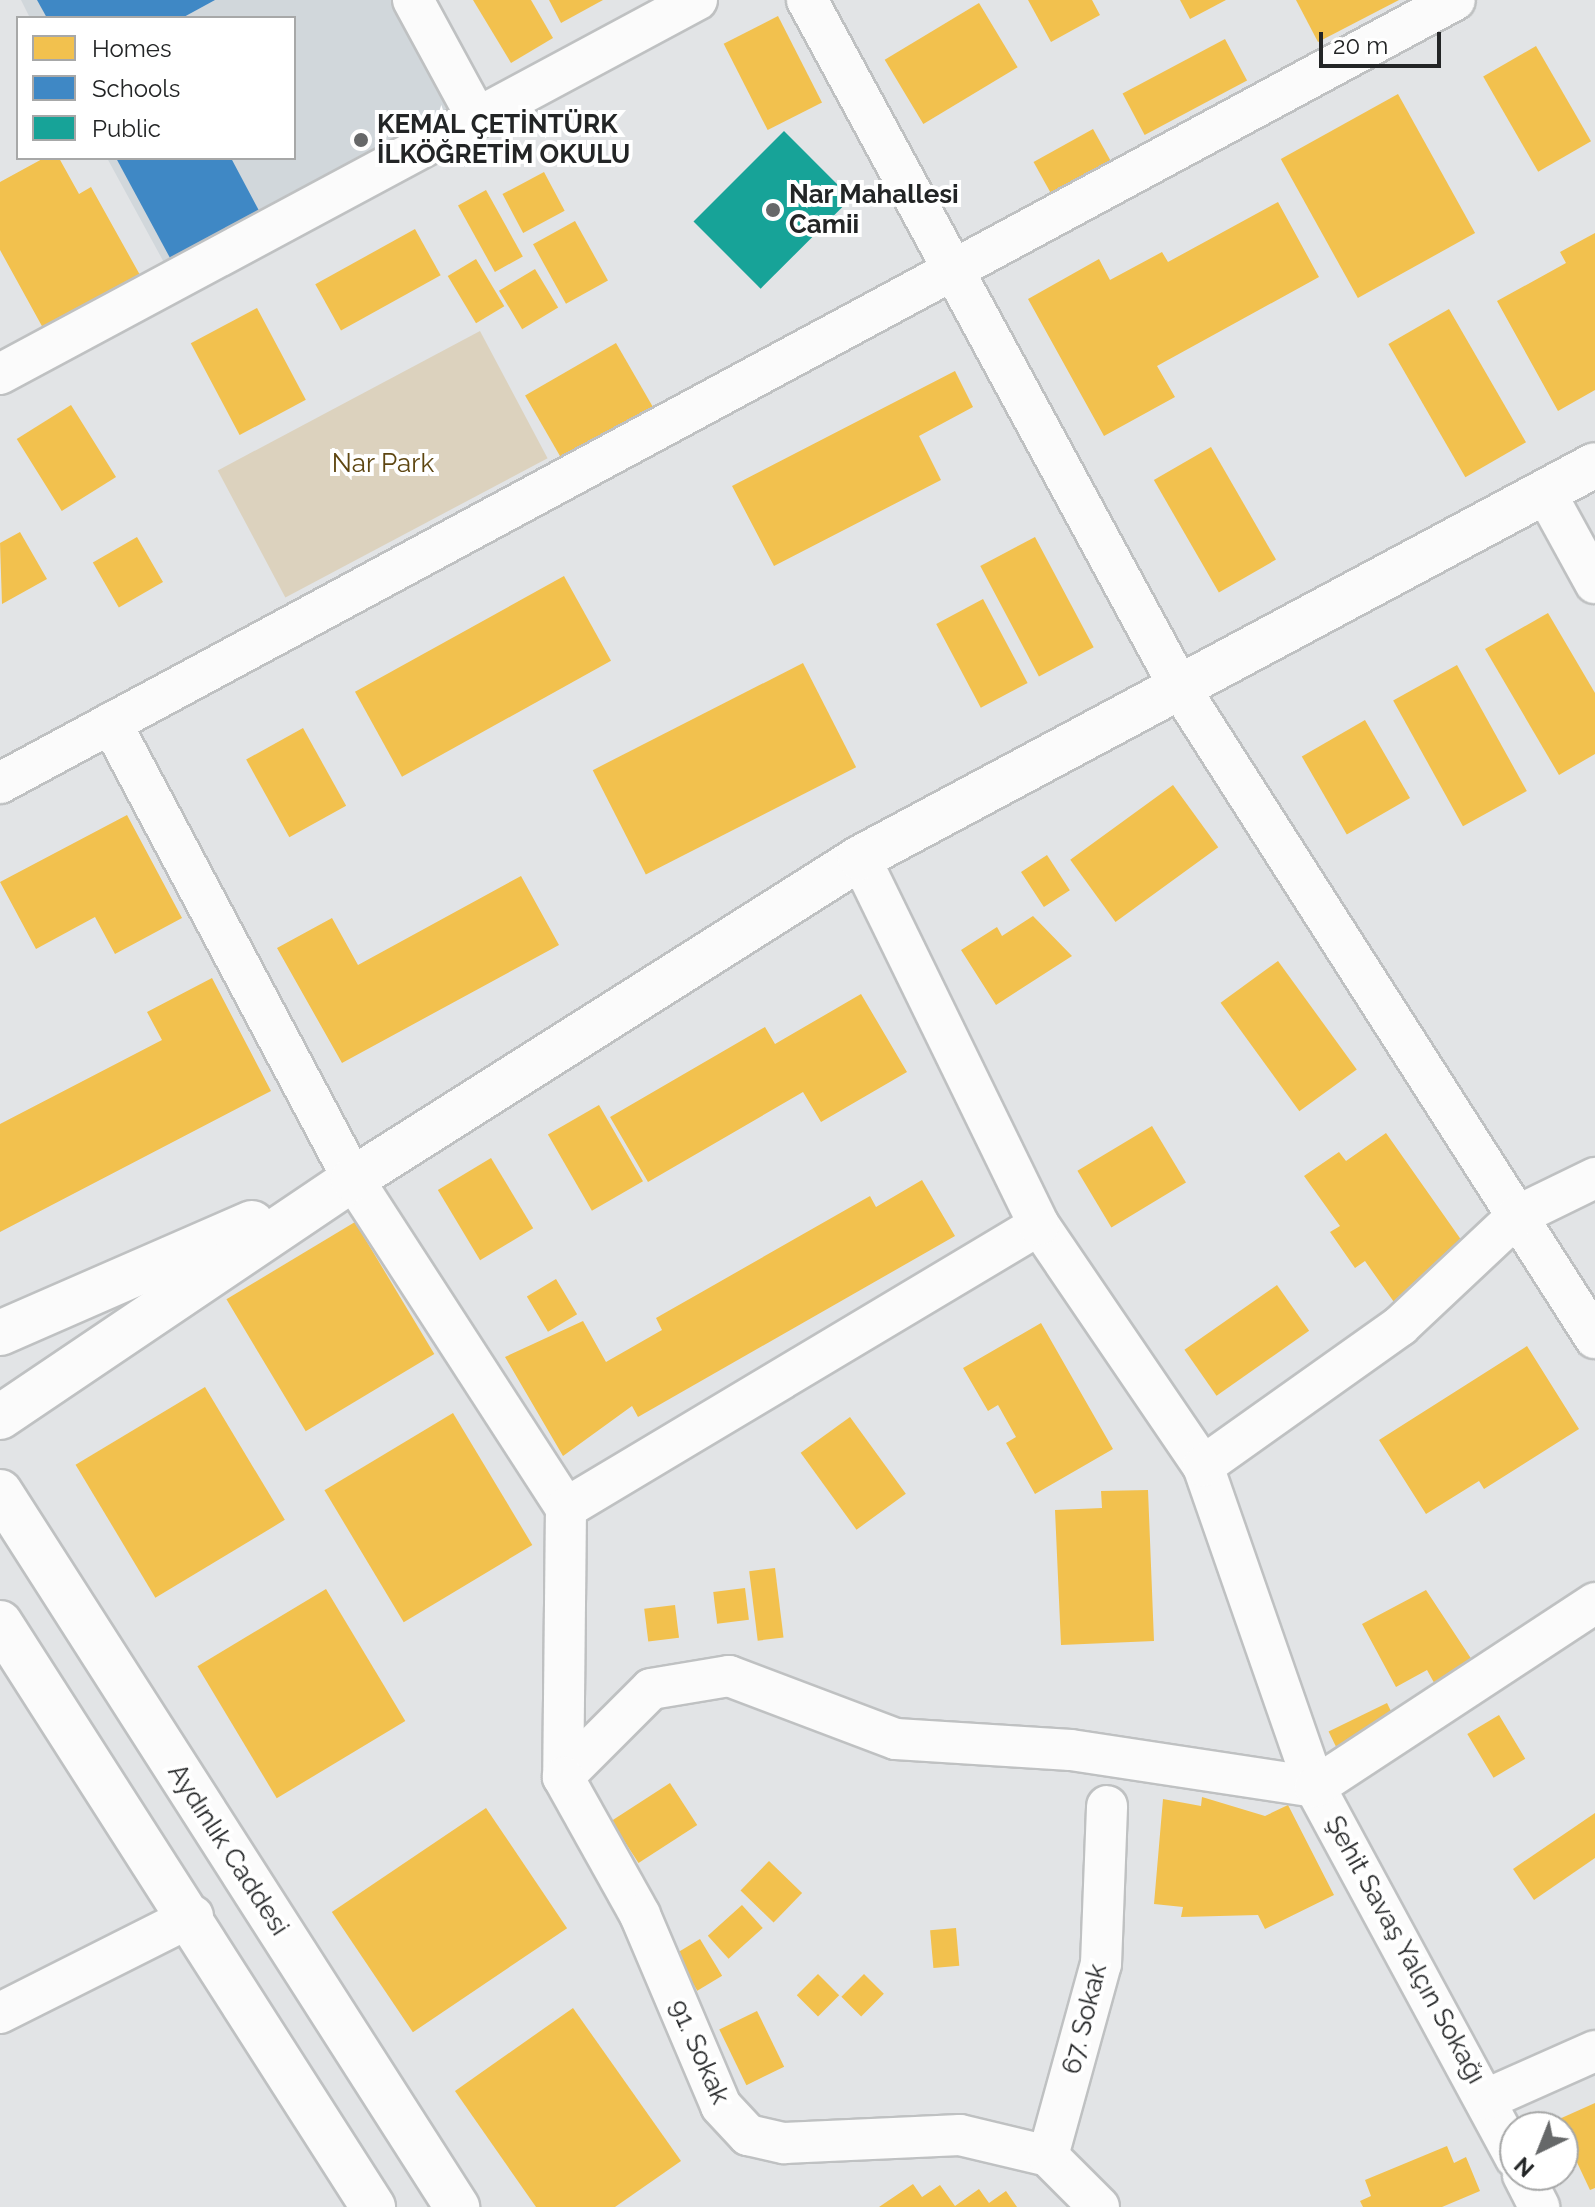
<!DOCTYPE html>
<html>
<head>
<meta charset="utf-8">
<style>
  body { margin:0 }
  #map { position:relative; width:1595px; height:2207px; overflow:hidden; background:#e2e4e6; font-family:Raleway,sans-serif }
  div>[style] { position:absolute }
  .built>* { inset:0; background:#d1d7db }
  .green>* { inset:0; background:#dcd2be; transform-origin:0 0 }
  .homes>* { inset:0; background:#f2c14e; transform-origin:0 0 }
  .schools>* { inset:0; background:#3f88c5 }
  .public>* { inset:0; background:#17a398; transform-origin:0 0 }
  .roads { filter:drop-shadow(2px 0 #bfc1c2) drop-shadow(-2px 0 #bfc1c2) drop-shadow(0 2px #bfc1c2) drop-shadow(0 -2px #bfc1c2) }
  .street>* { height:40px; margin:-20px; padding:0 20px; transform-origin:20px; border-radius:20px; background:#fbfbfb }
  .secondary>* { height:44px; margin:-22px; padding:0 22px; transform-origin:22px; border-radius:22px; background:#fbfbfb }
  .primary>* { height:44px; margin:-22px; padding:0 22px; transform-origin:22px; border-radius:22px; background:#fbfbfb }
  .dots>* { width:22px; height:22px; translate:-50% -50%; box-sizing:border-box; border:4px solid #fff; border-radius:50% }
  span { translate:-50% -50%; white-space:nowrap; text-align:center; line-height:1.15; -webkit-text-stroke:8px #fff; paint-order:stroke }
  .poi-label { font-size:26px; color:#232526; font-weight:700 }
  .left { translate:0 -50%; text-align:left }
  .park-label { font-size:26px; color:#5e4611 }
  .street-label { font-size:26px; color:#232526 }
  .legend { position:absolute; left:16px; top:16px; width:280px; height:144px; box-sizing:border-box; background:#fff; border:2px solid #a7a8a8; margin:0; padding:10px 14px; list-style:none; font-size:24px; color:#232526 }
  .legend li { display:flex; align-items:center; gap:16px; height:40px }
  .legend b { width:40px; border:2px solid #a7a8a8 }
  .north { position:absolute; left:1499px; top:2111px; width:80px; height:80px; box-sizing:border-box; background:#fff; border:2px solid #a7a8a8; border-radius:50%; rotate:223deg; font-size:22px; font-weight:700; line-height:32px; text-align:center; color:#232526 }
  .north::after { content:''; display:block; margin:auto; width:28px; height:36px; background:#666869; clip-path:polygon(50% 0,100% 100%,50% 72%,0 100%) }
  .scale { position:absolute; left:1319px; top:32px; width:122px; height:36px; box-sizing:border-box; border:4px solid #232526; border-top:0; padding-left:10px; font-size:24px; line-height:28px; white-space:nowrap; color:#232526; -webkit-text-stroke:6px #fff; paint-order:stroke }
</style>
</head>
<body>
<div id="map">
  <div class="built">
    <i style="clip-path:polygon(21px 0,396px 0,462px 121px,173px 279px,107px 158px,294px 158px,294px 18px,30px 18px)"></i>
  </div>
  <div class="green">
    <i style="left:480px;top:331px;width:144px;height:297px;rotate:62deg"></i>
  </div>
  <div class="homes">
    <i style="clip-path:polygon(473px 0,531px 0,553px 38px,511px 63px)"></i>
    <i style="clip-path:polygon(549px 0,603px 0,561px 23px)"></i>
    <i style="clip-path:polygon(1028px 0,1092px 0,1100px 15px,1051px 42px)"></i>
    <i style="clip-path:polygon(1180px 0,1226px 0,1190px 19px)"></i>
    <i style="clip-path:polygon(1296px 0,1399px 0,1318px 42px)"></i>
    <i style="left:979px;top:3px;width:75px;height:110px;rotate:59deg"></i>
    <i style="left:778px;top:16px;width:97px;height:61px;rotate:63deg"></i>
    <i style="left:1225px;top:39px;width:47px;height:116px;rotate:62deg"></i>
    <i style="left:1536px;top:46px;width:110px;height:61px;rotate:60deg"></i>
    <i style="left:1398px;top:94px;width:159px;height:134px;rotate:61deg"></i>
    <i style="left:1093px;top:129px;width:47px;height:68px;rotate:61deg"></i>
    <i style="clip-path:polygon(44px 158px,59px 158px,79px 194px,91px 187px,140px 275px,43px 328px,0 250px,0 182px)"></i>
    <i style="left:544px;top:172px;width:44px;height:47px;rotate:62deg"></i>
    <i style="left:486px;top:190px;width:76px;height:32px;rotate:61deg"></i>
    <i style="clip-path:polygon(1278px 202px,1319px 277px,1157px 366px,1175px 397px,1104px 436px,1028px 299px,1099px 259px,1110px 280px,1162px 252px,1168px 262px)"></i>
    <i style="left:575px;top:221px;width:68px;height:48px;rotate:61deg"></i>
    <i style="left:415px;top:229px;width:53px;height:114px;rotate:61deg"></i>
    <i style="clip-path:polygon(1595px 233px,1595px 390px,1558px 411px,1497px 301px,1566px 263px,1560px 252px)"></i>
    <i style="left:476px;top:259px;width:55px;height:33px;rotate:59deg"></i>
    <i style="left:535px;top:269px;width:45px;height:42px;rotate:59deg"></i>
    <i style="left:257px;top:308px;width:104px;height:75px;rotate:62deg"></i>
    <i style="left:1449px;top:309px;width:154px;height:70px;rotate:60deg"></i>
    <i style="left:616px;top:343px;width:75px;height:105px;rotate:60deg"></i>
    <i style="clip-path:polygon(955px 371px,973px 407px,919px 436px,941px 480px,774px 566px,732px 486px)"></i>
    <i style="left:71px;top:405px;width:85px;height:64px;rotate:58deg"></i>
    <i style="left:1211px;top:447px;width:130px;height:66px;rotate:60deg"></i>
    <i style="clip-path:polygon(20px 532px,47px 579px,2px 604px,0 543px)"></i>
    <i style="left:137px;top:537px;width:52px;height:51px;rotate:60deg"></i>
    <i style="left:1035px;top:537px;width:125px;height:62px;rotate:62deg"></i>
    <i style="left:564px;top:576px;width:97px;height:239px;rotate:61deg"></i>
    <i style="left:983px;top:599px;width:95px;height:53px;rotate:62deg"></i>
    <i style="clip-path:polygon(1548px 613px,1595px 693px,1595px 754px,1559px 775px,1485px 649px)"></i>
    <i style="left:803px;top:663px;width:117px;height:236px;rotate:63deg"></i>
    <i style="left:1457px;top:665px;width:144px;height:73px;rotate:61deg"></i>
    <i style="left:1365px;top:720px;width:90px;height:73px;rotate:60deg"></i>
    <i style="left:303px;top:728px;width:89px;height:65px;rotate:61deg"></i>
    <i style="left:1173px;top:785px;width:77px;height:127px;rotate:54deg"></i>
    <i style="clip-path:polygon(127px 815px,182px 918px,115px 954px,95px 917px,36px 949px,0 882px)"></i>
    <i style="left:1047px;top:855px;width:42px;height:31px;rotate:57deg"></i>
    <i style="clip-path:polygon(521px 876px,559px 945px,342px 1063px,277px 948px,332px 918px,358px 965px)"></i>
    <i style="clip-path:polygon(1033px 916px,1072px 956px,996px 1005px,961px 950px,997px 927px,1002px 936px)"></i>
    <i style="left:1278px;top:961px;width:134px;height:71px;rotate:54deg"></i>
    <i style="clip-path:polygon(212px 978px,271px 1091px,0 1232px,0 1124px,162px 1040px,147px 1012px)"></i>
    <i style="clip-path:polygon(861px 994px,907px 1072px,821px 1122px,803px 1092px,648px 1182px,610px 1117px,765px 1027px,775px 1044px)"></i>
    <i style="left:599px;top:1105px;width:88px;height:59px;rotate:60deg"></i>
    <i style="left:1152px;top:1126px;width:66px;height:87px;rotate:59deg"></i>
    <i style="clip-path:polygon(1386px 1133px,1469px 1251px,1401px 1312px,1365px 1261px,1355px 1268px,1330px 1232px,1340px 1226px,1304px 1176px,1339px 1152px,1346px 1161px)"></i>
    <i style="left:491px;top:1158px;width:82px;height:62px;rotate:59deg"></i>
    <i style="clip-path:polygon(922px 1180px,955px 1236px,638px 1417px,632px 1406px,563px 1456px,505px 1357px,583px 1321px,606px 1362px,662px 1330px,656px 1318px,707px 1289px,870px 1196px,876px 1207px)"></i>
    <i style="left:355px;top:1222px;width:154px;height:150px;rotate:59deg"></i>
    <i style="left:556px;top:1279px;width:41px;height:34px;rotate:59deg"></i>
    <i style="left:1277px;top:1285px;width:56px;height:113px;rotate:55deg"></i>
    <i style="clip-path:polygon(1041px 1323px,1113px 1449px,1035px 1494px,1006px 1443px,1016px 1437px,998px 1405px,988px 1411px,963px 1368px)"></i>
    <i style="clip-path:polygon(1527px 1346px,1579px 1429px,1484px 1489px,1479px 1481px,1426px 1514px,1379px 1440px)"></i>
    <i style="left:205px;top:1387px;width:155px;height:151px;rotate:59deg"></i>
    <i style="left:453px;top:1413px;width:154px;height:150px;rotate:59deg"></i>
    <i style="left:850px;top:1417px;width:95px;height:61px;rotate:54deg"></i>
    <i style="clip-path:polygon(1148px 1490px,1154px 1641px,1061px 1645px,1055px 1510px,1102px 1508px,1101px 1491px)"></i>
    <i style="left:775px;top:1568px;width:70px;height:26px;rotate:83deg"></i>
    <i style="left:745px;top:1588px;width:32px;height:32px;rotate:83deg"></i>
    <i style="left:326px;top:1589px;width:154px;height:150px;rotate:59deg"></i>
    <i style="clip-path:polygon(1426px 1590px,1476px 1666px,1437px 1688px,1427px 1670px,1396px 1687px,1362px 1624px)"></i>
    <i style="left:675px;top:1605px;width:33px;height:31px;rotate:83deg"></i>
    <i style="left:1387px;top:1703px;width:34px;height:65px;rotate:64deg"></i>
    <i style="left:1499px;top:1715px;width:51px;height:37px;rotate:59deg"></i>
    <i style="left:670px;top:1783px;width:50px;height:70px;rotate:57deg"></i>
    <i style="clip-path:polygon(1202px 1797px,1265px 1816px,1288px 1805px,1334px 1895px,1265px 1929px,1258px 1915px,1181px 1917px,1183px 1907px,1154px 1904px,1163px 1799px,1201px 1806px)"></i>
    <i style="left:486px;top:1808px;width:145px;height:186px;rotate:56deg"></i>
    <i style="clip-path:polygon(1595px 1813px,1595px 1858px,1534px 1900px,1513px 1869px)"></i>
    <i style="left:769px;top:1861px;width:46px;height:41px;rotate:44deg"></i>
    <i style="left:742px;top:1905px;width:31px;height:46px;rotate:48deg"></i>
    <i style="left:956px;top:1928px;width:38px;height:26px;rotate:85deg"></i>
    <i style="left:700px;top:1939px;width:43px;height:29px;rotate:59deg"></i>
    <i style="left:818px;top:1974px;width:30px;height:30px;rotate:45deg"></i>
    <i style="left:864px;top:1974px;width:28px;height:32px;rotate:45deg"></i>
    <i style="clip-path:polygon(573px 2008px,681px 2161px,615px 2207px,536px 2207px,455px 2091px)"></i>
    <i style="left:757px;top:2011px;width:62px;height:42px;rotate:64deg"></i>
    <i style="clip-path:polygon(1595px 2103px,1595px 2188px,1590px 2190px,1557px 2120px)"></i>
    <i style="clip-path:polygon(1447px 2146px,1454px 2163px,1466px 2157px,1480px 2191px,1442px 2207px,1363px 2207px,1360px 2201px,1371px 2196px,1365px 2180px)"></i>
    <i style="clip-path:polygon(913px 2184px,922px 2197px,940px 2185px,955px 2206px,979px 2189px,989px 2203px,1006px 2191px,1017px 2207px,879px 2207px)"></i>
  </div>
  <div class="schools">
    <i style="clip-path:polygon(37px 0,215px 0,182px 18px,47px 18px)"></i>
    <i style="clip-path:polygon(116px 158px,231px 158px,265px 222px,176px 269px)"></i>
  </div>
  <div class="public">
    <i style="left:784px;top:131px;width:95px;height:128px;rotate:45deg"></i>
  </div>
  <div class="roads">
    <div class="street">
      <i style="left:413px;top:0;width:134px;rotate:61.5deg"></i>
      <i style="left:807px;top:0;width:785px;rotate:61.54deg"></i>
      <i style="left:1181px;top:690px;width:769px;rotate:57.43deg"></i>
      <i style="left:0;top:374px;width:791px;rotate:-28.22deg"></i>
      <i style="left:1545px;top:492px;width:104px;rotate:61.2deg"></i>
      <i style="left:111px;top:723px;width:516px;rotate:62.05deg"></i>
      <i style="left:353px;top:1179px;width:392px;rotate:57.1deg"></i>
      <i style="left:566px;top:1508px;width:269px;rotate:90.6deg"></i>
      <i style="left:0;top:783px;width:1652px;rotate:-28.29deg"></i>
      <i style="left:1039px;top:1225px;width:292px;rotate:55.8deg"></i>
      <i style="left:1203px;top:1466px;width:340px;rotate:70.8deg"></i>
      <i style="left:1315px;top:1787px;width:421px;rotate:61.6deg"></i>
      <i style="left:1203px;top:1466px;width:242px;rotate:-35.4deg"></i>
      <i style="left:1400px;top:1326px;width:161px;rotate:-43.2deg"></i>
      <i style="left:1517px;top:1216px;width:87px;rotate:-26deg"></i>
      <i style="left:566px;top:1508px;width:551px;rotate:-30.89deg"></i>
      <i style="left:1039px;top:1225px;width:408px;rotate:-116deg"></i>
      <i style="left:563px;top:1777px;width:124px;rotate:-45deg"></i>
      <i style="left:651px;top:1689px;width:79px;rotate:-9.5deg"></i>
      <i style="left:729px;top:1676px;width:178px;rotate:20.7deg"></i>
      <i style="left:896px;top:1739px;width:175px;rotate:3.6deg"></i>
      <i style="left:1071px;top:1750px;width:247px;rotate:8.6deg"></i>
      <i style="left:1315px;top:1787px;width:335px;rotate:-33.3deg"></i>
      <i style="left:563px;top:1777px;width:158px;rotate:60.8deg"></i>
      <i style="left:640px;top:1915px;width:207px;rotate:67deg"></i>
      <i style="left:721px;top:2106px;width:40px;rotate:47deg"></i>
      <i style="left:748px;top:2135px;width:37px;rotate:13deg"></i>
      <i style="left:784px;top:2143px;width:176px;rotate:-2.6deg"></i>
      <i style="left:960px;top:2135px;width:90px;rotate:13.4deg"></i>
      <i style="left:0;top:2013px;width:216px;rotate:-26.7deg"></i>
      <i style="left:1487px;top:2099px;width:118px;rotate:-24deg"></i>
      <i style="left:1523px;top:2175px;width:36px;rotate:63deg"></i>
      <i style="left:1099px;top:2207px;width:72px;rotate:-135deg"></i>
      <i style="left:1048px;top:2156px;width:199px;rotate:-74.6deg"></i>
      <i style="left:1101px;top:1964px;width:158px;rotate:-87.8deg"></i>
    </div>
    <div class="secondary">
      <i style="left:0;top:1333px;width:275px;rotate:-23.6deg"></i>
      <i style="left:0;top:1417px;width:426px;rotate:-34deg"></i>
      <i style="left:353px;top:1179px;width:600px;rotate:-32.34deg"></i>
      <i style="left:860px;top:858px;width:833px;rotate:-28.13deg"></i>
    </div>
    <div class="primary">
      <i style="left:0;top:1492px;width:849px;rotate:57.41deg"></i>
      <i style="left:0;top:1623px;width:693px;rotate:57.43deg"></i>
    </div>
  </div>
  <div class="dots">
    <i style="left:361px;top:140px;background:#666869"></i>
    <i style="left:773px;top:210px;background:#666869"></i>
  </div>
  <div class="poi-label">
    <span class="left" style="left:377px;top:140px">KEMAL ÇETİNTÜRK<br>İLKÖĞRETİM OKULU</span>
    <span class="left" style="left:789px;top:210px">Nar Mahallesi<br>Camii</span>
  </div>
  <div class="park-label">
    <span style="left:383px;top:464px">Nar Park</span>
  </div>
  <div class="street-label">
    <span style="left:228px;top:1850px;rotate:57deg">Aydınlık Caddesi</span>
    <span style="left:1405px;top:1950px;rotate:61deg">Şehit Savaş Yalçın Sokağı</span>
    <span style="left:1085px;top:2019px;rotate:-76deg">67. Sokak</span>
    <span style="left:699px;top:2052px;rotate:66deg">91. Sokak</span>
  </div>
  <ul class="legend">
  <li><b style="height:22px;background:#f2c14e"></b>Homes</li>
  <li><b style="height:22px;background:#3f88c5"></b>Schools</li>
  <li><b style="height:22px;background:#17a398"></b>Public</li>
  </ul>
  <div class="north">N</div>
  <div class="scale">20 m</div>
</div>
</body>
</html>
